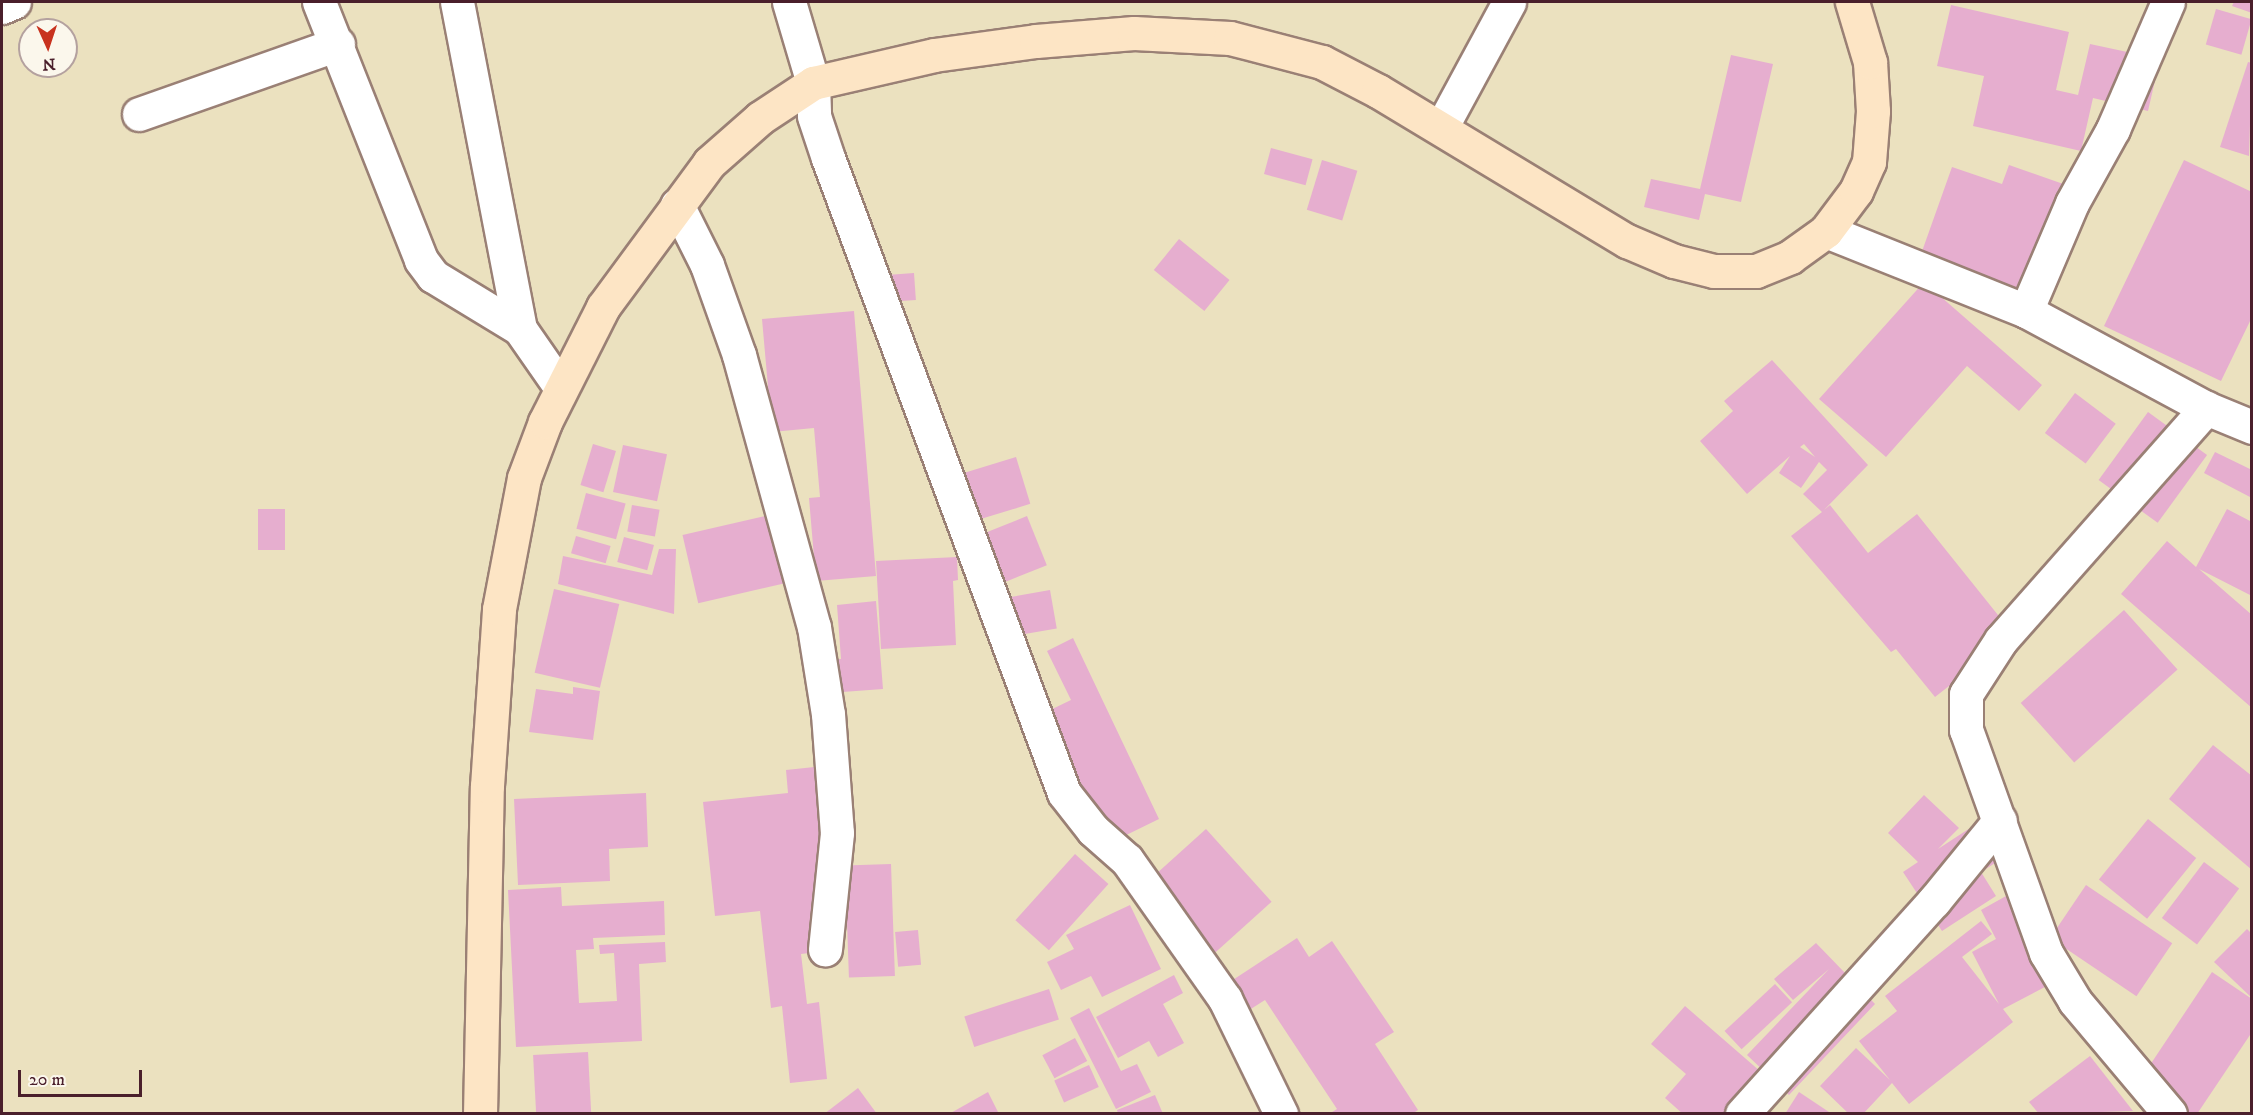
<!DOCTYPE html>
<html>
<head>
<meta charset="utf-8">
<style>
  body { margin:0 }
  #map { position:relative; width:2253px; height:1115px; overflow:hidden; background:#ebe1bf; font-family:"IM FELL DW Pica",serif }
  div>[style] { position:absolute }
  .building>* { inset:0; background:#e6aecf; transform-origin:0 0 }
  .roads { filter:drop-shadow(2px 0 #9a8075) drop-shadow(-2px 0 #9a8075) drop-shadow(0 2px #9a8075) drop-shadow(0 -2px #9a8075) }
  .street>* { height:33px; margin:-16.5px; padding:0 16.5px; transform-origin:16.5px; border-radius:16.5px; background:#fff }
  .secondary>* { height:33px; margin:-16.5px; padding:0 16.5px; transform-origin:16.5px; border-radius:16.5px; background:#fde5c5 }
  span { translate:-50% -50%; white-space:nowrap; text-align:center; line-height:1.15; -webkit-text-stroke:4.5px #fbf7ec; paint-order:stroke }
  .frame { position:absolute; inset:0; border:3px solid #4a1f2b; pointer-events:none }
  .north { position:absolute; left:18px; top:18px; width:60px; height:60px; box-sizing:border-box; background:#fbf7ec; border:2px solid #b4a19f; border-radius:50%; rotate:177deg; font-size:16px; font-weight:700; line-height:24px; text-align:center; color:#4a1f2b }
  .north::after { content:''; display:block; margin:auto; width:21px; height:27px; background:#c8321e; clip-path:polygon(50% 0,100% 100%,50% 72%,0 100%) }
  .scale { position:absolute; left:18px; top:1070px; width:124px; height:27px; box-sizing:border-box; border:3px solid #4a1f2b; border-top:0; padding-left:8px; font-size:18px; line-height:21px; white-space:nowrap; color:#4a1f2b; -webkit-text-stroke:4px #fbf7ec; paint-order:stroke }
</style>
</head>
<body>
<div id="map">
  <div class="building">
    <i style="clip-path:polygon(2234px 2px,2252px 2px,2252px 13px,2232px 6px)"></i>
    <i style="clip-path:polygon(1951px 5px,2069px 32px,2056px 90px,2078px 95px,2090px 44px,2160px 59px,2148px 111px,2093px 98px,2081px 151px,1973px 126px,1984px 76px,1937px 66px)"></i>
    <i style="left:2216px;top:9px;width:37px;height:37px;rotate:16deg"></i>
    <i style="clip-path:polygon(1731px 55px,1773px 64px,1741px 202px,1705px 194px,1699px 220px,1644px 207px,1651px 179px,1700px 189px)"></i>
    <i style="clip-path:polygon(2248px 62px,2252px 63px,2249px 156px,2220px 147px)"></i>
    <i style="left:1271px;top:148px;width:43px;height:27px;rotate:15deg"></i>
    <i style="left:1322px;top:160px;width:37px;height:52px;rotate:17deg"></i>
    <i style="clip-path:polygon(2184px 160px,2252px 192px,2252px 317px,2221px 381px,2104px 326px)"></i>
    <i style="clip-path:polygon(2009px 165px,2086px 192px,2046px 302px,1920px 257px,1952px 167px,2002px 184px)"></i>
    <i style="left:1179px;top:239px;width:65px;height:40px;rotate:39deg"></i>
    <i style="left:914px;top:273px;width:27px;height:27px;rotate:86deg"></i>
    <i style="clip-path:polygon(1924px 282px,2042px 385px,2019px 411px,1967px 366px,1886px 457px,1819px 399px)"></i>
    <i style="clip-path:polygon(854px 311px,876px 576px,816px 581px,809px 498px,820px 497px,814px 428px,772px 432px,762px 319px)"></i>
    <i style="clip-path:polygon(evenodd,1772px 360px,1868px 465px,1824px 510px,1830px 505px,1868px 553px,1917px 514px,2014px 635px,1935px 697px,1896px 649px,1891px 652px,1791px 536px,1822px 512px,1803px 494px,1827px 470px,1819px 462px,1801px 488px,1779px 473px,1790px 456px,1747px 494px,1700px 441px,1733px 411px,1724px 401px,1772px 360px,1804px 444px,1815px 457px,1800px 447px,1804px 444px)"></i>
    <i style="left:2075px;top:393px;width:51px;height:50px;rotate:37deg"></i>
    <i style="left:2148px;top:412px;width:73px;height:84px;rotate:36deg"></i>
    <i style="left:593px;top:444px;width:24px;height:43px;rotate:17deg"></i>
    <i style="left:623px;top:445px;width:45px;height:48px;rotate:12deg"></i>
    <i style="clip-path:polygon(2215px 452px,2252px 470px,2250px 497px,2204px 473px)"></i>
    <i style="left:1016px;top:457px;width:49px;height:64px;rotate:73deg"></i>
    <i style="left:586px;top:493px;width:41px;height:37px;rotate:15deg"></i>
    <i style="left:632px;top:505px;width:28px;height:27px;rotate:10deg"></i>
    <i style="left:258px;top:509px;width:27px;height:41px"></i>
    <i style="clip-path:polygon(2227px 509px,2252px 522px,2252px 596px,2199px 569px,2252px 615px,2252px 708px,2121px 594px,2167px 541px,2196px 567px)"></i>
    <i style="left:778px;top:513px;width:70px;height:98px;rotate:77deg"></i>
    <i style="left:1027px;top:516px;width:53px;height:53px;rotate:68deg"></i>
    <i style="left:576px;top:536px;width:36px;height:18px;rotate:16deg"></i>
    <i style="left:624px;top:537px;width:31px;height:26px;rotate:15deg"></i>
    <i style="clip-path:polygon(659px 549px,676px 549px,674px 614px,558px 584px,563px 556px,652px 575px)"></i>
    <i style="clip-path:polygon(957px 557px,958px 580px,953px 581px,956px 645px,881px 649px,876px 561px)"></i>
    <i style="left:554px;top:589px;width:67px;height:86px;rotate:13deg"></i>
    <i style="left:1050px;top:590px;width:39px;height:44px;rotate:80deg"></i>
    <i style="clip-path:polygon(876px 601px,883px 689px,829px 693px,826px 660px,841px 659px,837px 605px)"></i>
    <i style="left:2124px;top:610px;width:80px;height:139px;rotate:48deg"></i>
    <i style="clip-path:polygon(1073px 638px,1159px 819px,1112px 842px,1091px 812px,1044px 713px,1071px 700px,1047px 651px)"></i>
    <i style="clip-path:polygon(573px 687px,600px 691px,593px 740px,529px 732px,536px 689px,573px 694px)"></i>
    <i style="clip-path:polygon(2213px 745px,2252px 776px,2252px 870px,2169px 799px)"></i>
    <i style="clip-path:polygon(824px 766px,826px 951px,801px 954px,807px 1004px,819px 1002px,827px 1079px,790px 1083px,782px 1006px,771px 1008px,760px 911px,715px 916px,703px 802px,788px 793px,786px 770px)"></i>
    <i style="clip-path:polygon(646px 793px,648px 847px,609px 849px,610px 881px,518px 885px,514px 799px)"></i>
    <i style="clip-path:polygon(1924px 795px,1959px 828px,1938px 849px,1993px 813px,2017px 849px,1981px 872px,1996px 896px,1942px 931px,1903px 872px,1918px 862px,1888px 833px)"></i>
    <i style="left:2148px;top:819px;width:62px;height:78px;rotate:39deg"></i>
    <i style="left:1206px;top:829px;width:98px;height:81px;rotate:48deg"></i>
    <i style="left:1075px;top:854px;width:45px;height:89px;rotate:42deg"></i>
    <i style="left:2204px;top:862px;width:44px;height:70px;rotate:37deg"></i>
    <i style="left:891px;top:864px;width:112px;height:46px;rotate:88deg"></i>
    <i style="left:2086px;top:885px;width:104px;height:64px;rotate:34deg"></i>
    <i style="clip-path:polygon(561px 887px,562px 906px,664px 901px,665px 935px,593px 938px,594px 949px,576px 950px,579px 1003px,617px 1001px,614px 953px,600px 954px,599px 945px,665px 942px,666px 962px,639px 964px,642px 1041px,516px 1047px,508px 890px)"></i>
    <i style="clip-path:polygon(2015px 891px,2062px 978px,2003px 1009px,2013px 1022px,1909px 1104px,1892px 1083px,1863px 1114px,1849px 1114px,1820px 1086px,1856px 1048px,1890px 1080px,1859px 1041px,1897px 1011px,1885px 996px,1981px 921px,1992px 934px,1962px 957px,1999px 1004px,1972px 952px,1996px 939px,1981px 910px)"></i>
    <i style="clip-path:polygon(1130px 905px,1161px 969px,1102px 997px,1091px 976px,1061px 990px,1047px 962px,1074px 949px,1066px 935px)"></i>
    <i style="clip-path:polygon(2247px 929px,2252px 934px,2252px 998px,2214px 962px)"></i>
    <i style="left:918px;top:930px;width:35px;height:23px;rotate:85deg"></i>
    <i style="clip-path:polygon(1297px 938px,1309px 957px,1332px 941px,1394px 1032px,1375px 1044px,1418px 1110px,1412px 1114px,1329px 1114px,1337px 1109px,1265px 1000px,1235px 1019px,1216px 991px)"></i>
    <i style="clip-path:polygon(1816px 943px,1875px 1004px,1789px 1095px,1747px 1055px,1829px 969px,1793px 1000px,1774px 979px)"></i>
    <i style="clip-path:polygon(2212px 972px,2252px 999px,2252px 1032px,2197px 1114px,2190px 1114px,2140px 1080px)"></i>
    <i style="clip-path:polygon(1174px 975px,1183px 993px,1163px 1004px,1184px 1043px,1158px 1057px,1149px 1041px,1118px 1058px,1096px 1017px)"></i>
    <i style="left:1775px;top:984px;width:25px;height:69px;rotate:47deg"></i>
    <i style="left:1049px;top:989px;width:32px;height:89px;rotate:72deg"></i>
    <i style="clip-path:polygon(1685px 1006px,1783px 1091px,1764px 1114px,1683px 1114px,1665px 1098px,1686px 1074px,1651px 1044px)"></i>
    <i style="clip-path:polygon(1089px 1008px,1121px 1071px,1137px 1064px,1151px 1092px,1116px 1109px,1070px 1018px)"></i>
    <i style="left:1075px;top:1038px;width:26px;height:37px;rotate:62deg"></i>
    <i style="left:588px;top:1052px;width:62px;height:55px;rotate:87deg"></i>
    <i style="clip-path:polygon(2090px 1056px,2133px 1111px,2039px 1114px,2029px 1102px)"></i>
    <i style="left:1089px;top:1065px;width:24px;height:38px;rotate:66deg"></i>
    <i style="clip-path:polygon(858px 1088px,877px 1114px,824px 1114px)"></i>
    <i style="clip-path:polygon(988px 1092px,999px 1114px,949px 1114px)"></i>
    <i style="clip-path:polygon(1799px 1092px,1832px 1114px,1785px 1114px)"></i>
    <i style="clip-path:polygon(1155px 1095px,1163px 1114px,1118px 1114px,1117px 1110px)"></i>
  </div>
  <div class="roads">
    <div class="street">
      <i style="left:319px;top:2px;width:277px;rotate:68.4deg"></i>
      <i style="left:421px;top:260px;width:20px;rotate:53deg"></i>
      <i style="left:433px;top:276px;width:102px;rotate:31.3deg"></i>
      <i style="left:520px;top:329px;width:72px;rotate:55.2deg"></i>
      <i style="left:457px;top:2px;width:333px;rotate:79.1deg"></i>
      <i style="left:789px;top:2px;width:84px;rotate:73.5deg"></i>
      <i style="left:813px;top:83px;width:33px;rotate:88deg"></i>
      <i style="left:814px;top:116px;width:44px;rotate:71.6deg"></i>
      <i style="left:828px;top:158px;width:677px;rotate:69.61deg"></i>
      <i style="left:1064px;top:793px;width:47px;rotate:51.9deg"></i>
      <i style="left:1093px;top:830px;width:45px;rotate:41.4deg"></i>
      <i style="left:1127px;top:860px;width:170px;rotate:54.8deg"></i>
      <i style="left:1225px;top:999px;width:128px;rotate:64deg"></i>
      <i style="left:2px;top:7px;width:13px;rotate:-23deg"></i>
      <i style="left:139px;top:114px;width:211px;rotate:-19.4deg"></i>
      <i style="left:1441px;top:128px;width:143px;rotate:-61.6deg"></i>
      <i style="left:677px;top:205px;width:67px;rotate:63.4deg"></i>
      <i style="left:707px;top:265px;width:96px;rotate:70.4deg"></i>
      <i style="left:739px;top:355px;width:282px;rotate:74.6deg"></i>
      <i style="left:814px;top:627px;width:88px;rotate:80.9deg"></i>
      <i style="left:828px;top:714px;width:119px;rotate:85.7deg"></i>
      <i style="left:837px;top:833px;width:117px;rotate:95.9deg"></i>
      <i style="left:1826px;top:231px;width:215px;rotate:21.8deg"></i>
      <i style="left:2026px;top:311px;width:204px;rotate:28.3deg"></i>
      <i style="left:2206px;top:408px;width:50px;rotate:22.4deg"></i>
      <i style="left:2026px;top:311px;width:117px;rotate:-66.9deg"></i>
      <i style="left:2072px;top:203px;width:85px;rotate:-61deg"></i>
      <i style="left:2113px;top:129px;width:138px;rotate:-66.6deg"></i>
      <i style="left:1742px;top:1114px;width:287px;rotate:-48deg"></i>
      <i style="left:1934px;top:901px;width:104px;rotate:-50.8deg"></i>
      <i style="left:2170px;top:1114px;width:148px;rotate:-130.1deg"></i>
      <i style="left:2075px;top:1001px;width:56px;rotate:-121.1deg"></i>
      <i style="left:2046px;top:953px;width:237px;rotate:-109.7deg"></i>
      <i style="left:1966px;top:730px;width:36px;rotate:-90deg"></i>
      <i style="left:1966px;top:694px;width:64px;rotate:-57.1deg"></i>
      <i style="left:2001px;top:640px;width:310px;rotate:-48.5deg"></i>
    </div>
    <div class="secondary">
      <i style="left:480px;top:1114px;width:328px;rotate:-88.8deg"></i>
      <i style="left:487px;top:786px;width:177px;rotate:-86.1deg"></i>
      <i style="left:499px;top:609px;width:133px;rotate:-79.2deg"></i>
      <i style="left:524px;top:478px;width:60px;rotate:-69.4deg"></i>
      <i style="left:545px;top:422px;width:129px;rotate:-63.2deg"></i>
      <i style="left:603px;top:307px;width:179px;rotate:-53.6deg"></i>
      <i style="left:709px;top:163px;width:68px;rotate:-41.4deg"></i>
      <i style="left:760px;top:118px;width:64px;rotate:-33.4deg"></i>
      <i style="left:813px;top:83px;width:124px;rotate:-13deg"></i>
      <i style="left:934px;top:55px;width:103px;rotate:-7.8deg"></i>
      <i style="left:1036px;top:41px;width:98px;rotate:-4.7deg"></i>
      <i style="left:1134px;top:33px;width:96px;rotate:3deg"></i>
      <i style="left:1230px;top:38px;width:95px;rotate:14.6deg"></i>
      <i style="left:1322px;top:62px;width:63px;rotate:27.4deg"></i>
      <i style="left:1378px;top:91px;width:291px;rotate:31.1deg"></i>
      <i style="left:1627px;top:241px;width:51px;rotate:23.1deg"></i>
      <i style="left:1674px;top:261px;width:41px;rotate:14deg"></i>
      <i style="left:1714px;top:271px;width:42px"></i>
      <i style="left:1756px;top:271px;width:37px;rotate:-22deg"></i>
      <i style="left:1790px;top:257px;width:44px;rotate:-35.8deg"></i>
      <i style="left:1826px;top:231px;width:50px;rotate:-53.1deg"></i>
      <i style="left:1856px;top:191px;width:32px;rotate:-66deg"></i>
      <i style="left:1869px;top:162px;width:51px;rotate:-85.5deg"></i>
      <i style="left:1873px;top:111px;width:49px;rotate:-93.5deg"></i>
      <i style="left:1870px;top:62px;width:63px;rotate:-106.7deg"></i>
    </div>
  </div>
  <div class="frame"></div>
  <div class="north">N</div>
  <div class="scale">20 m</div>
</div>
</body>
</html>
